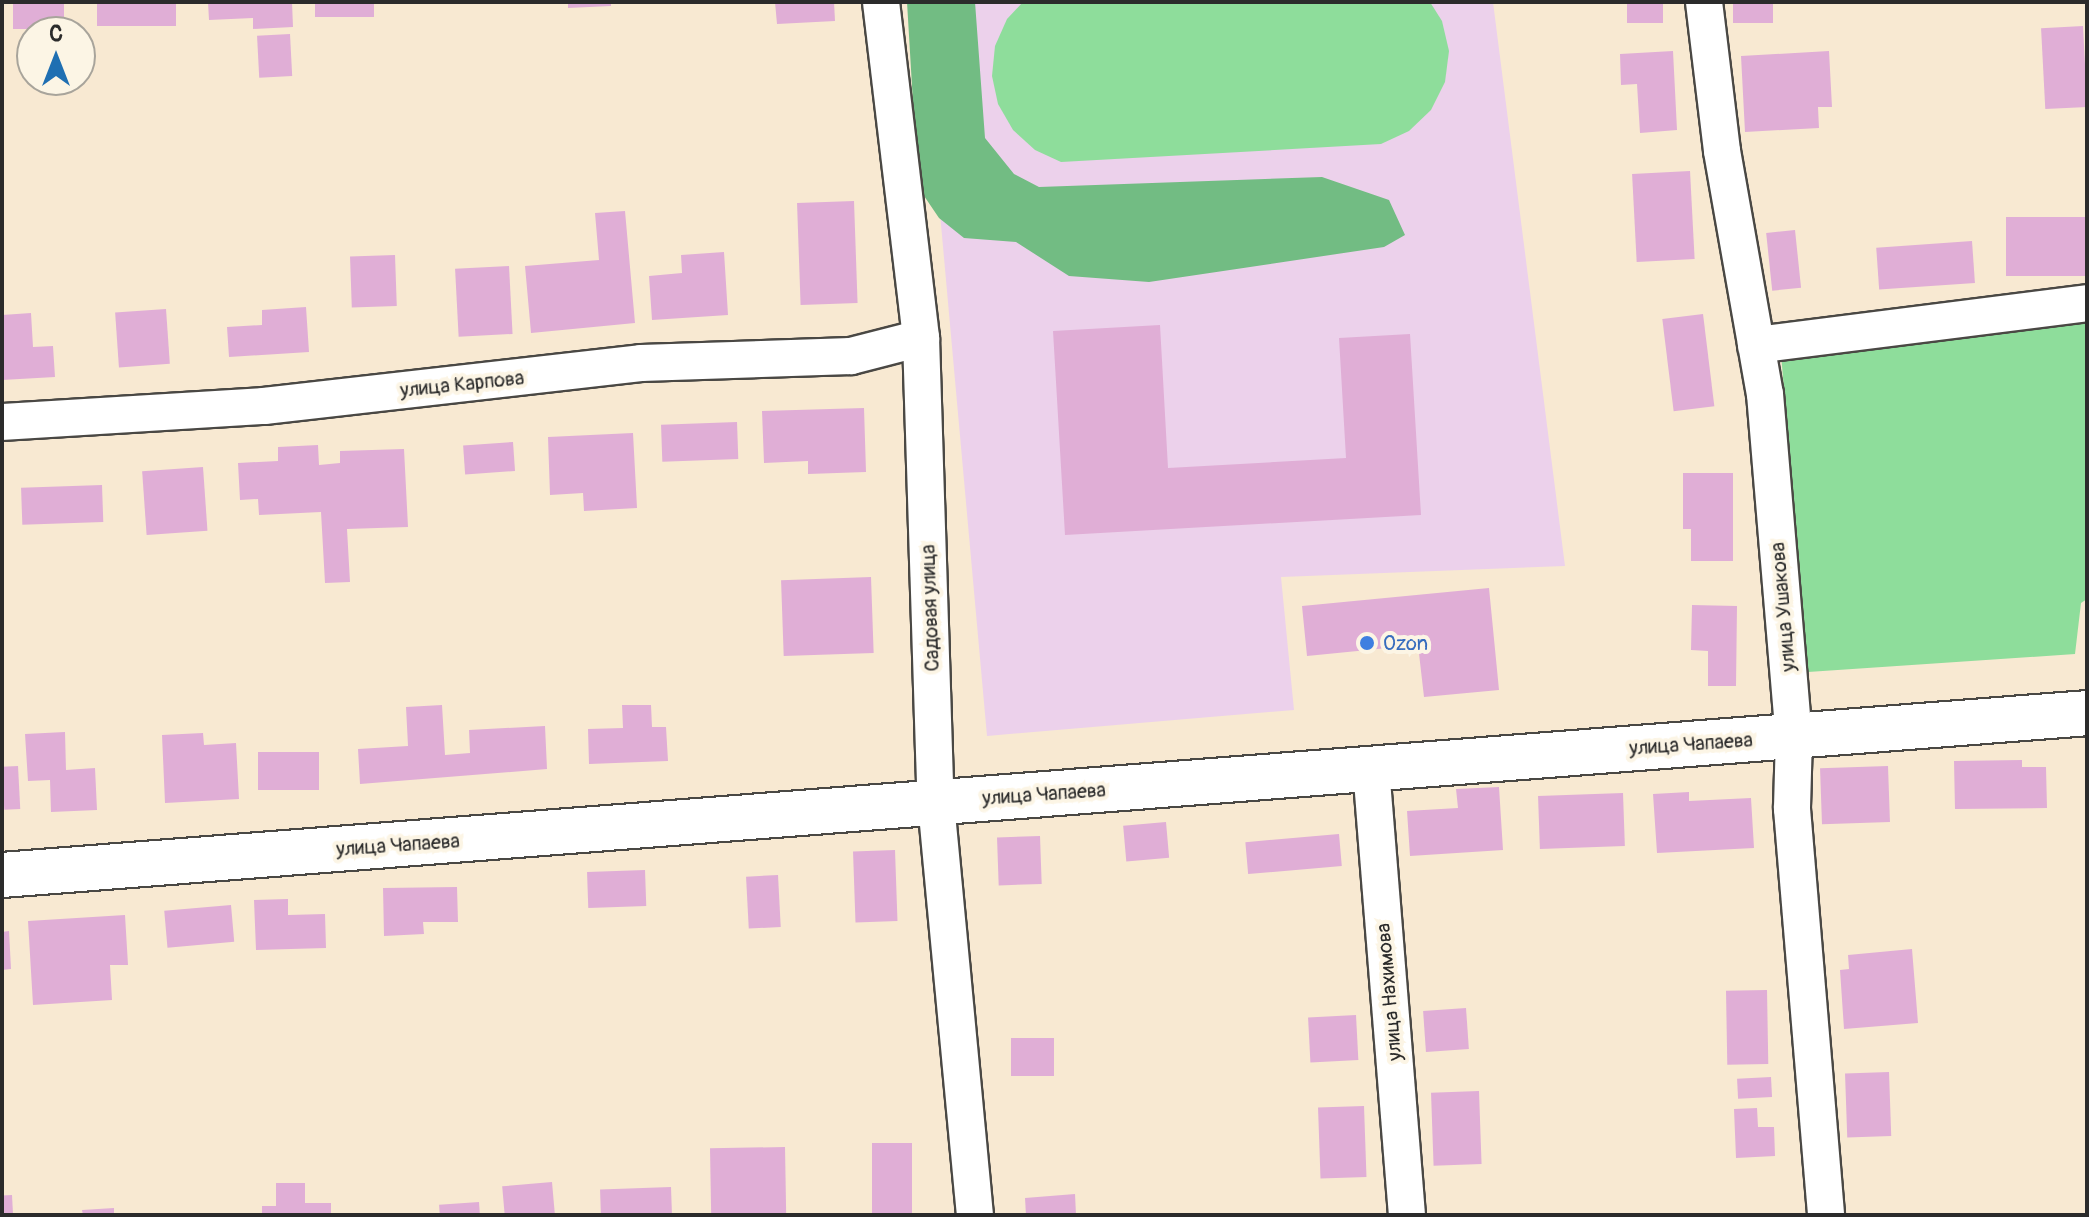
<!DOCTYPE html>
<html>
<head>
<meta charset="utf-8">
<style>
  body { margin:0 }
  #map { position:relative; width:2089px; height:1217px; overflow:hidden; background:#f8e9d2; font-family:Pangolin,sans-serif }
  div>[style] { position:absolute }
  .built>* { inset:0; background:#ecd1eb }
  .green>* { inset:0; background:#8edd9b }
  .forest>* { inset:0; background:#72bc83 }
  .building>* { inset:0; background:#e0aed6; transform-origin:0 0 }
  .roads { filter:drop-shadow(2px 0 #4a4844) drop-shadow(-2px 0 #4a4844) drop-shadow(0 2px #4a4844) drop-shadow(0 -2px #4a4844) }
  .minor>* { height:36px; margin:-18px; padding:0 18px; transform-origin:18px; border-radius:18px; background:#fff }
  .tertiary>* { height:44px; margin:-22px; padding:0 22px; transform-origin:22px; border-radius:22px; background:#fff }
  .dots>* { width:22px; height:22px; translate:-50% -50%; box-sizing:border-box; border:4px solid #fcf5e5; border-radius:50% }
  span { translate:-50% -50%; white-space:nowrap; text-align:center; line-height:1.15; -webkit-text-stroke:8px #fcf5e5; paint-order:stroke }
  .street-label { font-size:20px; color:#2b2b2b }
  .shop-label { font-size:20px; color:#366cbe }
  .left { translate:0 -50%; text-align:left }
  .frame { position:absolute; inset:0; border:4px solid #2b2b2b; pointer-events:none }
  .north { position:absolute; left:16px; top:16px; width:80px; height:80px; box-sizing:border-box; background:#fcf5e5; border:2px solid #a8a49b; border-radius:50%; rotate:0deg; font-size:22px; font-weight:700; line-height:32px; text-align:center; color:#2b2b2b }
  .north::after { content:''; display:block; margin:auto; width:28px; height:36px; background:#1f6fb2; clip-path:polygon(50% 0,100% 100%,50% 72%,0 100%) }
</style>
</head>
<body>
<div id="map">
  <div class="built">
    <i style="clip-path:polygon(921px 2px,1493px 2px,1565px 566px,1281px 577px,1294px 710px,987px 736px)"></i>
  </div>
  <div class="green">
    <i style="clip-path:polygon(1023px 2px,1430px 2px,1442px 21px,1449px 51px,1445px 82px,1431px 110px,1409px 131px,1381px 144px,1061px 162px,1035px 150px,1013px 130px,998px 104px,992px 76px,995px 46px,1007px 19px)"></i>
    <i style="clip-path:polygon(2087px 321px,2087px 599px,2081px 603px,2075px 654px,1808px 672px,1781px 354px)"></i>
  </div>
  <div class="forest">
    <i style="clip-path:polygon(907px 2px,975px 2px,985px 138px,1014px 174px,1039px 187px,1322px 177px,1389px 200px,1405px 235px,1384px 247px,1149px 282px,1069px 276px,1016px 242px,964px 238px,939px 218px,918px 187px)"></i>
  </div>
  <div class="building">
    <i style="left:13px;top:2px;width:51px;height:27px"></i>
    <i style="left:97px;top:2px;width:79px;height:24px"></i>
    <i style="clip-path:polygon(208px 2px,292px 2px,293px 27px,253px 29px,253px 18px,209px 20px)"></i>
    <i style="left:315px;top:2px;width:59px;height:15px"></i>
    <i style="clip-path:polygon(568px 2px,611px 2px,611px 6px,568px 8px)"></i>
    <i style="clip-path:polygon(775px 2px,834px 2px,835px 21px,777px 24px)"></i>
    <i style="left:1627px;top:2px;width:36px;height:21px"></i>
    <i style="left:1733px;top:2px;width:40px;height:21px"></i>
    <i style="left:2083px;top:26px;width:81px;height:42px;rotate:87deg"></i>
    <i style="left:290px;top:34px;width:42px;height:33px;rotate:87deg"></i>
    <i style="clip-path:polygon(1673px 51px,1677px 130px,1640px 133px,1637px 84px,1621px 85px,1620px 54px)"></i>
    <i style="clip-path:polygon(1829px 51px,1832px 107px,1818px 107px,1819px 128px,1745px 132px,1741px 56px)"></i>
    <i style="left:1690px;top:171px;width:88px;height:58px;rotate:87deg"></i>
    <i style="left:854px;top:201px;width:102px;height:57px;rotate:88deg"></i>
    <i style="clip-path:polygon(625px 211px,635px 323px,531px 333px,525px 266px,599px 260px,595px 213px)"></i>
    <i style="left:2087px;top:217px;width:59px;height:81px;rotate:90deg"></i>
    <i style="left:1795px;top:230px;width:58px;height:29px;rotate:84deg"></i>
    <i style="left:1972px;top:241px;width:42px;height:96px;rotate:86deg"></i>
    <i style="clip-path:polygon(724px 252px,728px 315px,652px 320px,649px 276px,682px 273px,681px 255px)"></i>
    <i style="left:395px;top:255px;width:51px;height:45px;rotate:88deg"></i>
    <i style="left:509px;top:266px;width:68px;height:54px;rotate:87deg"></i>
    <i style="clip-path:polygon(306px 307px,309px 352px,229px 357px,227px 327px,262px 325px,262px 310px)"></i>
    <i style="left:166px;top:309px;width:55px;height:51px;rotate:86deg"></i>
    <i style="clip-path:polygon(31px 313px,33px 347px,53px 346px,55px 377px,2px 380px,2px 315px)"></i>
    <i style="left:1703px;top:314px;width:93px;height:41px;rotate:83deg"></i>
    <i style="clip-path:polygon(1160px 325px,1168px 468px,1346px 458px,1339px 338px,1410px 334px,1421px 515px,1065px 535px,1053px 331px)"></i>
    <i style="clip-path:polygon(864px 408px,866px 472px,808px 474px,808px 461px,764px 463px,762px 411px)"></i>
    <i style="left:737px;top:422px;width:37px;height:76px;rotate:88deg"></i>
    <i style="clip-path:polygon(633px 433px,637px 508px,584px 511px,583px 493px,550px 495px,548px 437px)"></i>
    <i style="left:513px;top:442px;width:29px;height:50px;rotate:86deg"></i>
    <i style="clip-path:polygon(318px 445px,319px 465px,340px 463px,340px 451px,404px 449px,408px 527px,347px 529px,350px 582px,325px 583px,321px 512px,259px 515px,258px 499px,240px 500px,238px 463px,278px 461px,278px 447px)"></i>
    <i style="left:203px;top:467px;width:64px;height:61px;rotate:86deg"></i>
    <i style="clip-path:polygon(1683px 473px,1733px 473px,1733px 561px,1691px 561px,1691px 529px,1683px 529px)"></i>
    <i style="left:102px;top:485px;width:37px;height:81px;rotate:88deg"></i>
    <i style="left:871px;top:577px;width:76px;height:90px;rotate:88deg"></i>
    <i style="clip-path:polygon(1489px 588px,1499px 690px,1424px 697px,1418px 645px,1307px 656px,1302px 606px)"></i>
    <i style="clip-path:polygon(1692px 605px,1737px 606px,1736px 686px,1708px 686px,1708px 651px,1691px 650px)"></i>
    <i style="clip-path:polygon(442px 705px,445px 755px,470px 753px,469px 730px,545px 726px,547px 769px,360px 784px,358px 749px,408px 746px,406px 707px)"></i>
    <i style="clip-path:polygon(622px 705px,651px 705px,652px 727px,666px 727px,668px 761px,589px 764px,588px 729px,623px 728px)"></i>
    <i style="clip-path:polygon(65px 732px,66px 770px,95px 768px,97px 810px,51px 812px,50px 780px,28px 781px,25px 734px)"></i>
    <i style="clip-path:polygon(203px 733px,204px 745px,236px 743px,239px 799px,165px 803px,162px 735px)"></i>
    <i style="left:319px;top:752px;width:38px;height:61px;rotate:90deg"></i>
    <i style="clip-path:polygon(2022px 760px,2022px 767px,2046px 767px,2047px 808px,1955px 809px,1954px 761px)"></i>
    <i style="left:18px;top:766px;width:43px;height:16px;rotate:87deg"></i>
    <i style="left:1888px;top:766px;width:56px;height:68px;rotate:88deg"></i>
    <i style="clip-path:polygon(1499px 787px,1503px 850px,1410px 856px,1407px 811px,1458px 808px,1456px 789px)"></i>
    <i style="clip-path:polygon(1689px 792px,1689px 801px,1751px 798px,1754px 848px,1657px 853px,1653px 794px)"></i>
    <i style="left:1623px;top:793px;width:53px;height:85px;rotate:88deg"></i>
    <i style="left:1166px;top:822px;width:36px;height:43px;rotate:85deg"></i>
    <i style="left:1339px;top:834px;width:32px;height:94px;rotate:85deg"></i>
    <i style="left:1040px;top:836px;width:48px;height:43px;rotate:88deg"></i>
    <i style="left:895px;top:850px;width:71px;height:42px;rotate:88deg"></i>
    <i style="left:645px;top:870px;width:36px;height:58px;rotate:88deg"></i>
    <i style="left:778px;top:875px;width:52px;height:32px;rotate:87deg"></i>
    <i style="clip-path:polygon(457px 887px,458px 922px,423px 922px,424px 934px,384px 936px,383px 888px)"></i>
    <i style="clip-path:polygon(288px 899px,288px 915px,325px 914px,326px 948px,256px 950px,254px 900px)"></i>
    <i style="left:231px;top:905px;width:37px;height:67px;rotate:85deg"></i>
    <i style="clip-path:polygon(125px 915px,128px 965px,110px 965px,112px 1000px,33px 1005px,28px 921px)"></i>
    <i style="clip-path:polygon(9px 931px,11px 969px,2px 970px,2px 932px)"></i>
    <i style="clip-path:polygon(1912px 949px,1918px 1023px,1844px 1029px,1840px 970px,1849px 969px,1848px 955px)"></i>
    <i style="left:1767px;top:990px;width:74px;height:41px;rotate:89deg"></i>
    <i style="left:1466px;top:1008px;width:41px;height:43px;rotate:86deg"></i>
    <i style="left:1356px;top:1015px;width:45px;height:48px;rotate:87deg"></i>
    <i style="left:1011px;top:1038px;width:43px;height:38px"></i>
    <i style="left:1889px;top:1072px;width:64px;height:44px;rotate:88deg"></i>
    <i style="left:1771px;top:1077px;width:20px;height:34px;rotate:87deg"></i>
    <i style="left:1479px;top:1091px;width:73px;height:48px;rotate:88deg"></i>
    <i style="left:1364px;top:1106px;width:71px;height:46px;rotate:88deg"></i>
    <i style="clip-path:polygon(1757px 1108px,1758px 1127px,1774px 1127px,1775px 1156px,1736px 1158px,1734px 1109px)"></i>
    <i style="left:912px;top:1143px;width:72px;height:40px;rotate:90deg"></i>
    <i style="left:785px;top:1147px;width:68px;height:75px;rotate:89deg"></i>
    <i style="left:552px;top:1182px;width:33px;height:50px;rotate:85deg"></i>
    <i style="clip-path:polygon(276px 1183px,305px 1183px,305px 1203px,331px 1203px,331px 1215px,262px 1215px,262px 1206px,276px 1206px)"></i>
    <i style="left:671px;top:1187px;width:28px;height:71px;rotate:88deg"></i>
    <i style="clip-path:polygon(1075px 1194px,1076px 1215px,1026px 1215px,1025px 1198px)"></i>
    <i style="left:12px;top:1195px;width:20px;height:10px;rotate:87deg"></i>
    <i style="left:479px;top:1202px;width:13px;height:40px;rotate:86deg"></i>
    <i style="clip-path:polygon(114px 1208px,114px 1215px,83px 1215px,82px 1210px)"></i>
  </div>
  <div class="roads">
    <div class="minor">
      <i style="left:881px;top:2px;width:338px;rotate:83.2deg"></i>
      <i style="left:921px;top:338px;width:465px;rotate:88.2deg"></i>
      <i style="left:936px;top:803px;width:414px;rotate:84.6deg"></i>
      <i style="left:1704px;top:2px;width:150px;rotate:83.1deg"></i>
      <i style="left:1722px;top:151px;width:247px;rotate:80deg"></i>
      <i style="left:1765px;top:394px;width:343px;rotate:85.2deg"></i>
      <i style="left:1794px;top:736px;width:73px;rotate:91.6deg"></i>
      <i style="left:1792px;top:809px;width:407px;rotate:85.2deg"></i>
      <i style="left:1756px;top:345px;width:334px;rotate:-7.2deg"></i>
      <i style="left:2px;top:422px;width:262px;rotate:-3.5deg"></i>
      <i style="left:264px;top:406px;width:379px;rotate:-6.5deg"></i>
      <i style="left:641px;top:363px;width:210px;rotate:-1.9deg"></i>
      <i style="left:851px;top:356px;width:72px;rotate:-14.4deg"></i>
      <i style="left:1371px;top:768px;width:448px;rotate:85.4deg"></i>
    </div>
    <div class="tertiary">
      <i style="left:2px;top:875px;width:2091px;rotate:-4.44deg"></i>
    </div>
  </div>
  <div class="dots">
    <i style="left:1367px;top:643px;background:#3f7fe0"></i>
  </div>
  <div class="street-label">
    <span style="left:462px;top:384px;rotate:-6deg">улица Карпова</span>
    <span style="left:1783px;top:607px;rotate:-95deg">улица Ушакова</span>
    <span style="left:930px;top:608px;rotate:-92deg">Садовая улица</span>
    <span style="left:1691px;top:744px;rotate:-4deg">улица Чапаева</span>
    <span style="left:1044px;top:794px;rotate:-4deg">улица Чапаева</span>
    <span style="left:398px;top:845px;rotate:-4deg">улица Чапаева</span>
    <span style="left:1389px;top:992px;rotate:-95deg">улица Нахимова</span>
  </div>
  <div class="shop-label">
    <span class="left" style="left:1383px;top:643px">Ozon</span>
  </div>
  <div class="frame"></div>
  <div class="north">С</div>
</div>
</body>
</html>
